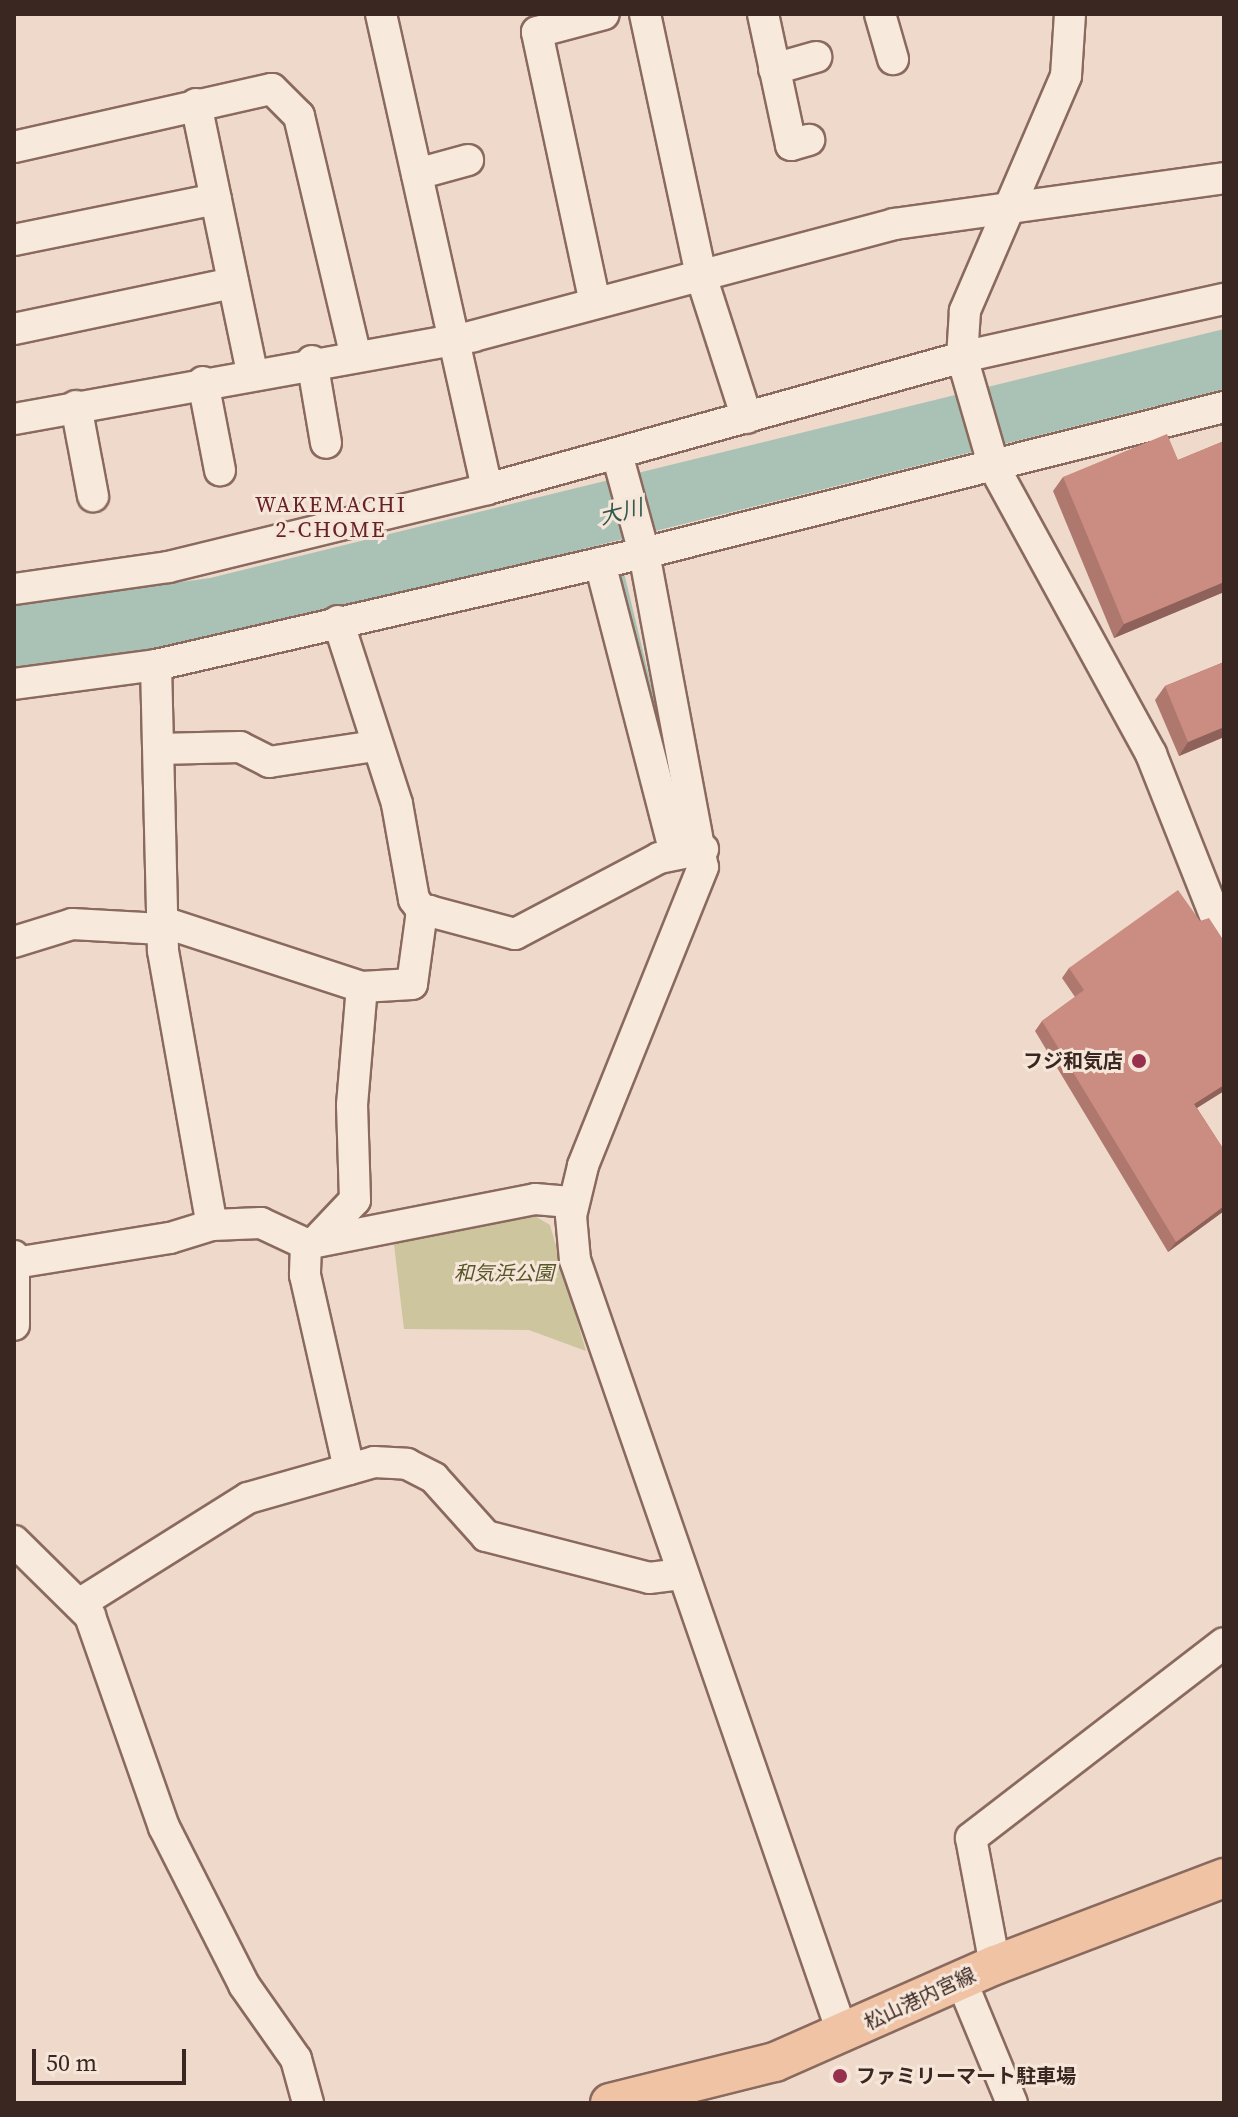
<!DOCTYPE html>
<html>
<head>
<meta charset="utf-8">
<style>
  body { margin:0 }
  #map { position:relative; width:1238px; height:2117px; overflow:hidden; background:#eed9ca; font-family:"Source Serif 4","Noto Sans JP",serif }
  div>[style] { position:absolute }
  .green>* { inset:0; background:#ccc59d }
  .water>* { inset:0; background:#aac2b5 }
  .stream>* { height:6px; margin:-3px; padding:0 3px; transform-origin:3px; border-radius:3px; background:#aac2b5 }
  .roads { filter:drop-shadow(2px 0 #8a6a5e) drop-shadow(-2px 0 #8a6a5e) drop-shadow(0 2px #8a6a5e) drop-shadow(0 -2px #8a6a5e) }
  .minor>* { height:30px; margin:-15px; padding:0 15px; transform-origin:15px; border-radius:15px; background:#f8e9dd }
  .major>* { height:38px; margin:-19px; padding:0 19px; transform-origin:19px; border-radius:19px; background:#efc3a4 }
  .wall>* { inset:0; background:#af786f }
  .shaded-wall>* { inset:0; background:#8e625a }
  .building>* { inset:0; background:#cb8c81 }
  .dots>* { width:22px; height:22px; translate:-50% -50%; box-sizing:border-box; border:4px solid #f5e6d9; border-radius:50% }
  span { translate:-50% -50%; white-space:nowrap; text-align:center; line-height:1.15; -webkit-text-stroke:6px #f5e6d9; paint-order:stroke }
  .poi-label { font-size:20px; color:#3b2721; font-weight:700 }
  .right { translate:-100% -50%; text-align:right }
  .left { translate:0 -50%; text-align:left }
  .park-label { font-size:20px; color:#575629; font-style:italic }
  .street-label { font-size:20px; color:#3b2721 }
  .neighbourhood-label { font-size:22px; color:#672226; letter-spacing:2px }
  .water-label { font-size:22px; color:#315a4d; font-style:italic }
  .frame { position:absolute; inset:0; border:16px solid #3b2721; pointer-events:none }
  .scale { position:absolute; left:32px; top:2049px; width:154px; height:36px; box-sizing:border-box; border:4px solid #3b2721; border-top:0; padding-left:10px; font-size:24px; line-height:28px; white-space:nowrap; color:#3b2721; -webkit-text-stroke:6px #f5e6d9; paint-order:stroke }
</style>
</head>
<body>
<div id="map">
  <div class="green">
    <i style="clip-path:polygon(528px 1212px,550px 1225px,586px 1351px,529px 1330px,404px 1329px,393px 1236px)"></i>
  </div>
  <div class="water">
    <i style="clip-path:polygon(1224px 329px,1224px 389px,199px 645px,14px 673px,14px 605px,210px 578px)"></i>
  </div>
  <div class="stream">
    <i style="left:620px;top:569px;width:201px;rotate:76.4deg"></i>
  </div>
  <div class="roads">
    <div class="minor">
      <i style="left:381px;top:14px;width:487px;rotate:77.4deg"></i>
      <i style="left:645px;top:14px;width:271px;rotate:77.9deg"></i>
      <i style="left:702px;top:279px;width:146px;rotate:72.1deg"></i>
      <i style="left:763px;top:14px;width:134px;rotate:77.9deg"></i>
      <i style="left:791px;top:145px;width:19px;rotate:-16deg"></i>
      <i style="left:880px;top:14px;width:47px;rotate:73.9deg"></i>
      <i style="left:1070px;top:14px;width:62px;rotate:93.7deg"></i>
      <i style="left:1066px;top:76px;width:256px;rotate:113.3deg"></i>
      <i style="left:965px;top:311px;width:46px;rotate:93.7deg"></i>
      <i style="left:962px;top:357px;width:115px;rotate:73.8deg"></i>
      <i style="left:994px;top:467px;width:327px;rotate:61.3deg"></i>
      <i style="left:1151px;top:754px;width:198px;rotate:68.4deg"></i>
      <i style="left:774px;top:69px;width:44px;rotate:-15.9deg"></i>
      <i style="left:196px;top:104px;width:275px;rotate:78.2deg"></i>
      <i style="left:14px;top:147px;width:264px;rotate:-12.7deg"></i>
      <i style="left:272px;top:89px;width:38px;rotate:45deg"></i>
      <i style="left:299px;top:116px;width:244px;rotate:76.7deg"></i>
      <i style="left:417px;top:174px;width:53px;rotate:-15.4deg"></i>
      <i style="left:14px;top:240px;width:206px;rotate:-11.5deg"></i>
      <i style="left:595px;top:303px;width:277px;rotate:-102.1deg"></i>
      <i style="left:537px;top:32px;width:69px;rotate:-15deg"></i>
      <i style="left:14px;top:329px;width:224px;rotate:-11.9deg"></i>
      <i style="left:312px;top:361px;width:83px;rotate:80.3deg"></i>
      <i style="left:203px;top:382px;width:90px;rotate:79.1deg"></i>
      <i style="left:76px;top:406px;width:92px;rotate:79.3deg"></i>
      <i style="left:14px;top:419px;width:467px;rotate:-10.2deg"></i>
      <i style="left:474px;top:336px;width:435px;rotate:-14.9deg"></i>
      <i style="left:894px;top:224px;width:333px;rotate:-7.9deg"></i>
      <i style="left:617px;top:454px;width:103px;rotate:74.7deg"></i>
      <i style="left:644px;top:553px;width:319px;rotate:79.4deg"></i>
      <i style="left:703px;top:867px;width:322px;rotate:111.9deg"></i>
      <i style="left:583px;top:1166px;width:51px;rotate:103.5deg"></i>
      <i style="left:571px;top:1216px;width:44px;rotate:84.8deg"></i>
      <i style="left:575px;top:1260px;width:820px;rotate:70.92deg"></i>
      <i style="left:600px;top:563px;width:299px;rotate:75.5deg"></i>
      <i style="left:14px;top:589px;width:156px;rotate:-8.1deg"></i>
      <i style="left:168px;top:567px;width:328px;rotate:-13.7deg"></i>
      <i style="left:487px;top:489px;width:493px;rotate:-15.5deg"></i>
      <i style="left:962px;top:357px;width:268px;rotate:-12.5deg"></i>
      <i style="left:338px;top:621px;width:192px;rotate:72.1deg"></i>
      <i style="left:397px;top:804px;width:97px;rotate:79.9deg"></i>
      <i style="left:414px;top:899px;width:18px;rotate:56deg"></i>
      <i style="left:156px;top:665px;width:286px;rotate:88.6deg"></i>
      <i style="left:163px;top:951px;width:278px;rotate:79.9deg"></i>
      <i style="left:14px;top:684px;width:143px;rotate:-7.6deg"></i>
      <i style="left:156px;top:665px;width:501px;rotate:-12.93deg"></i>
      <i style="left:644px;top:553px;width:598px;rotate:-14.13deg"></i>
      <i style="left:159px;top:749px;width:81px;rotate:-1.4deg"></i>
      <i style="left:240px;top:747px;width:33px;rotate:27deg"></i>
      <i style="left:269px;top:762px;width:107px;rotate:-8.6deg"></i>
      <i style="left:163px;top:922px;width:209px;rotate:18.1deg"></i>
      <i style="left:362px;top:987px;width:50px;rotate:-3.4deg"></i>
      <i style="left:412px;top:984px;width:67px;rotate:-82.2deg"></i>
      <i style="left:421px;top:918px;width:11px;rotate:-41deg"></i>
      <i style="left:429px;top:911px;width:89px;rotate:15deg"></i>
      <i style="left:515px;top:934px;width:163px;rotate:-27.8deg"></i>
      <i style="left:659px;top:858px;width:45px;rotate:-11.6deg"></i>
      <i style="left:14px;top:942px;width:61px;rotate:-17.2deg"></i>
      <i style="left:72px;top:924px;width:90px;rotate:3.2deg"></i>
      <i style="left:317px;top:1240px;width:55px;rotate:-46.5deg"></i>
      <i style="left:355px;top:1200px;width:95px;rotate:-91.8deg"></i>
      <i style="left:352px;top:1105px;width:118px;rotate:-85.2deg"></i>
      <i style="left:306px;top:1244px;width:31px;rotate:92deg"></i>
      <i style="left:305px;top:1275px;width:199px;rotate:77.2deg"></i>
      <i style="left:14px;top:1256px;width:69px;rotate:90deg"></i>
      <i style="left:15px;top:1263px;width:157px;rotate:-9.2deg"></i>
      <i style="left:170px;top:1238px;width:44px;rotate:-17.2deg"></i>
      <i style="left:212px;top:1225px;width:49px;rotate:-2.3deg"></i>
      <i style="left:261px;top:1223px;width:50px;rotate:25deg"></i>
      <i style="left:306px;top:1244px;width:233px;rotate:-11.1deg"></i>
      <i style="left:535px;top:1199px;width:38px;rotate:5deg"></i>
      <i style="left:14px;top:1541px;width:107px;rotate:44.6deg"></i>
      <i style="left:90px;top:1616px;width:224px;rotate:70.7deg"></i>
      <i style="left:164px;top:1827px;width:177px;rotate:63.1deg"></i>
      <i style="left:244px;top:1985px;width:90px;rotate:54.9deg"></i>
      <i style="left:296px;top:2059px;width:46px;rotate:74.7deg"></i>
      <i style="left:79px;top:1604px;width:199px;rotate:-32.1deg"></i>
      <i style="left:248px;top:1498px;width:131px;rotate:-15.9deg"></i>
      <i style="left:374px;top:1462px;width:33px;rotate:3deg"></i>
      <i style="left:407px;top:1464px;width:30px;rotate:27deg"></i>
      <i style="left:434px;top:1478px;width:78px;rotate:48.1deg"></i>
      <i style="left:486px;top:1536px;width:168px;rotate:14.4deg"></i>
      <i style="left:649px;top:1578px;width:34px;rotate:-7deg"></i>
      <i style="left:995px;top:1965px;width:129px;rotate:-100.7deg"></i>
      <i style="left:971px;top:1838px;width:319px;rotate:-37.6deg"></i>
      <i style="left:961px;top:1980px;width:133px;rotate:67.5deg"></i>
    </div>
    <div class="major">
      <i style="left:610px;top:2103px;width:170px;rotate:-14deg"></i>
      <i style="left:775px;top:2062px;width:240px;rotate:-23.8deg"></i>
      <i style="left:995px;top:1965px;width:245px;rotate:-20.8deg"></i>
    </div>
  </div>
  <div class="wall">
    <i style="clip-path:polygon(1224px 441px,1224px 592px,1114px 638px,1053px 491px,1063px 477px,1178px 460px)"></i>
    <i style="clip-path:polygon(1224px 662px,1224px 737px,1179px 756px,1155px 700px,1165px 686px)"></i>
    <i style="clip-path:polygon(1200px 921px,1224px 941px,1224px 1091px,1197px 1108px,1224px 1150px,1224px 1211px,1168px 1252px,1035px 1031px,1042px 1021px,1075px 997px,1062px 978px,1069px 968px)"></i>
  </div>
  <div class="shaded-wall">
    <i style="clip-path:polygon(1224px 582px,1224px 592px,1114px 638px,1124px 624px)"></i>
    <i style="clip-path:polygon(1224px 727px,1224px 737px,1179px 756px,1188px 742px)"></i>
    <i style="clip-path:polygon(1224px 1085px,1224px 1091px,1187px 1114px,1194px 1104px)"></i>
    <i style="clip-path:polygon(1224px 1206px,1224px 1211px,1168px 1252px,1176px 1242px)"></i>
  </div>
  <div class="building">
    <i style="clip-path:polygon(1167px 434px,1178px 460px,1224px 441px,1224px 582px,1124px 624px,1063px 477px)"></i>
    <i style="clip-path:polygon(1224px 662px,1224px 727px,1188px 742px,1165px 686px)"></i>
    <i style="clip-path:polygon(1178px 890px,1200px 921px,1209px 918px,1224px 941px,1224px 1085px,1194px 1104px,1224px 1150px,1224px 1206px,1176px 1242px,1042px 1021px,1084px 990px,1069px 968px)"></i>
  </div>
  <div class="dots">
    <i style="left:1139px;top:1061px;background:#97304c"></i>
    <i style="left:840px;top:2076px;background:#97304c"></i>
  </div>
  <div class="poi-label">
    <span class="right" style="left:1123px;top:1061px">フジ和気店</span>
    <span class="left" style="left:856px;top:2076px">ファミリーマート駐車場</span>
  </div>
  <div class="park-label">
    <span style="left:504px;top:1273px">和気浜公園</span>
  </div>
  <div class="street-label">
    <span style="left:920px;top:1999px;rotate:-25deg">松山港内宮線</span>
  </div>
  <div class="neighbourhood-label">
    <span style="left:331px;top:517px">WAKEMACHI<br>2-CHOME</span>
  </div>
  <div class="water-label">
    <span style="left:621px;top:512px;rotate:-14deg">大川</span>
  </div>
  <div class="frame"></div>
  <div class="scale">50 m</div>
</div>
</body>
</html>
